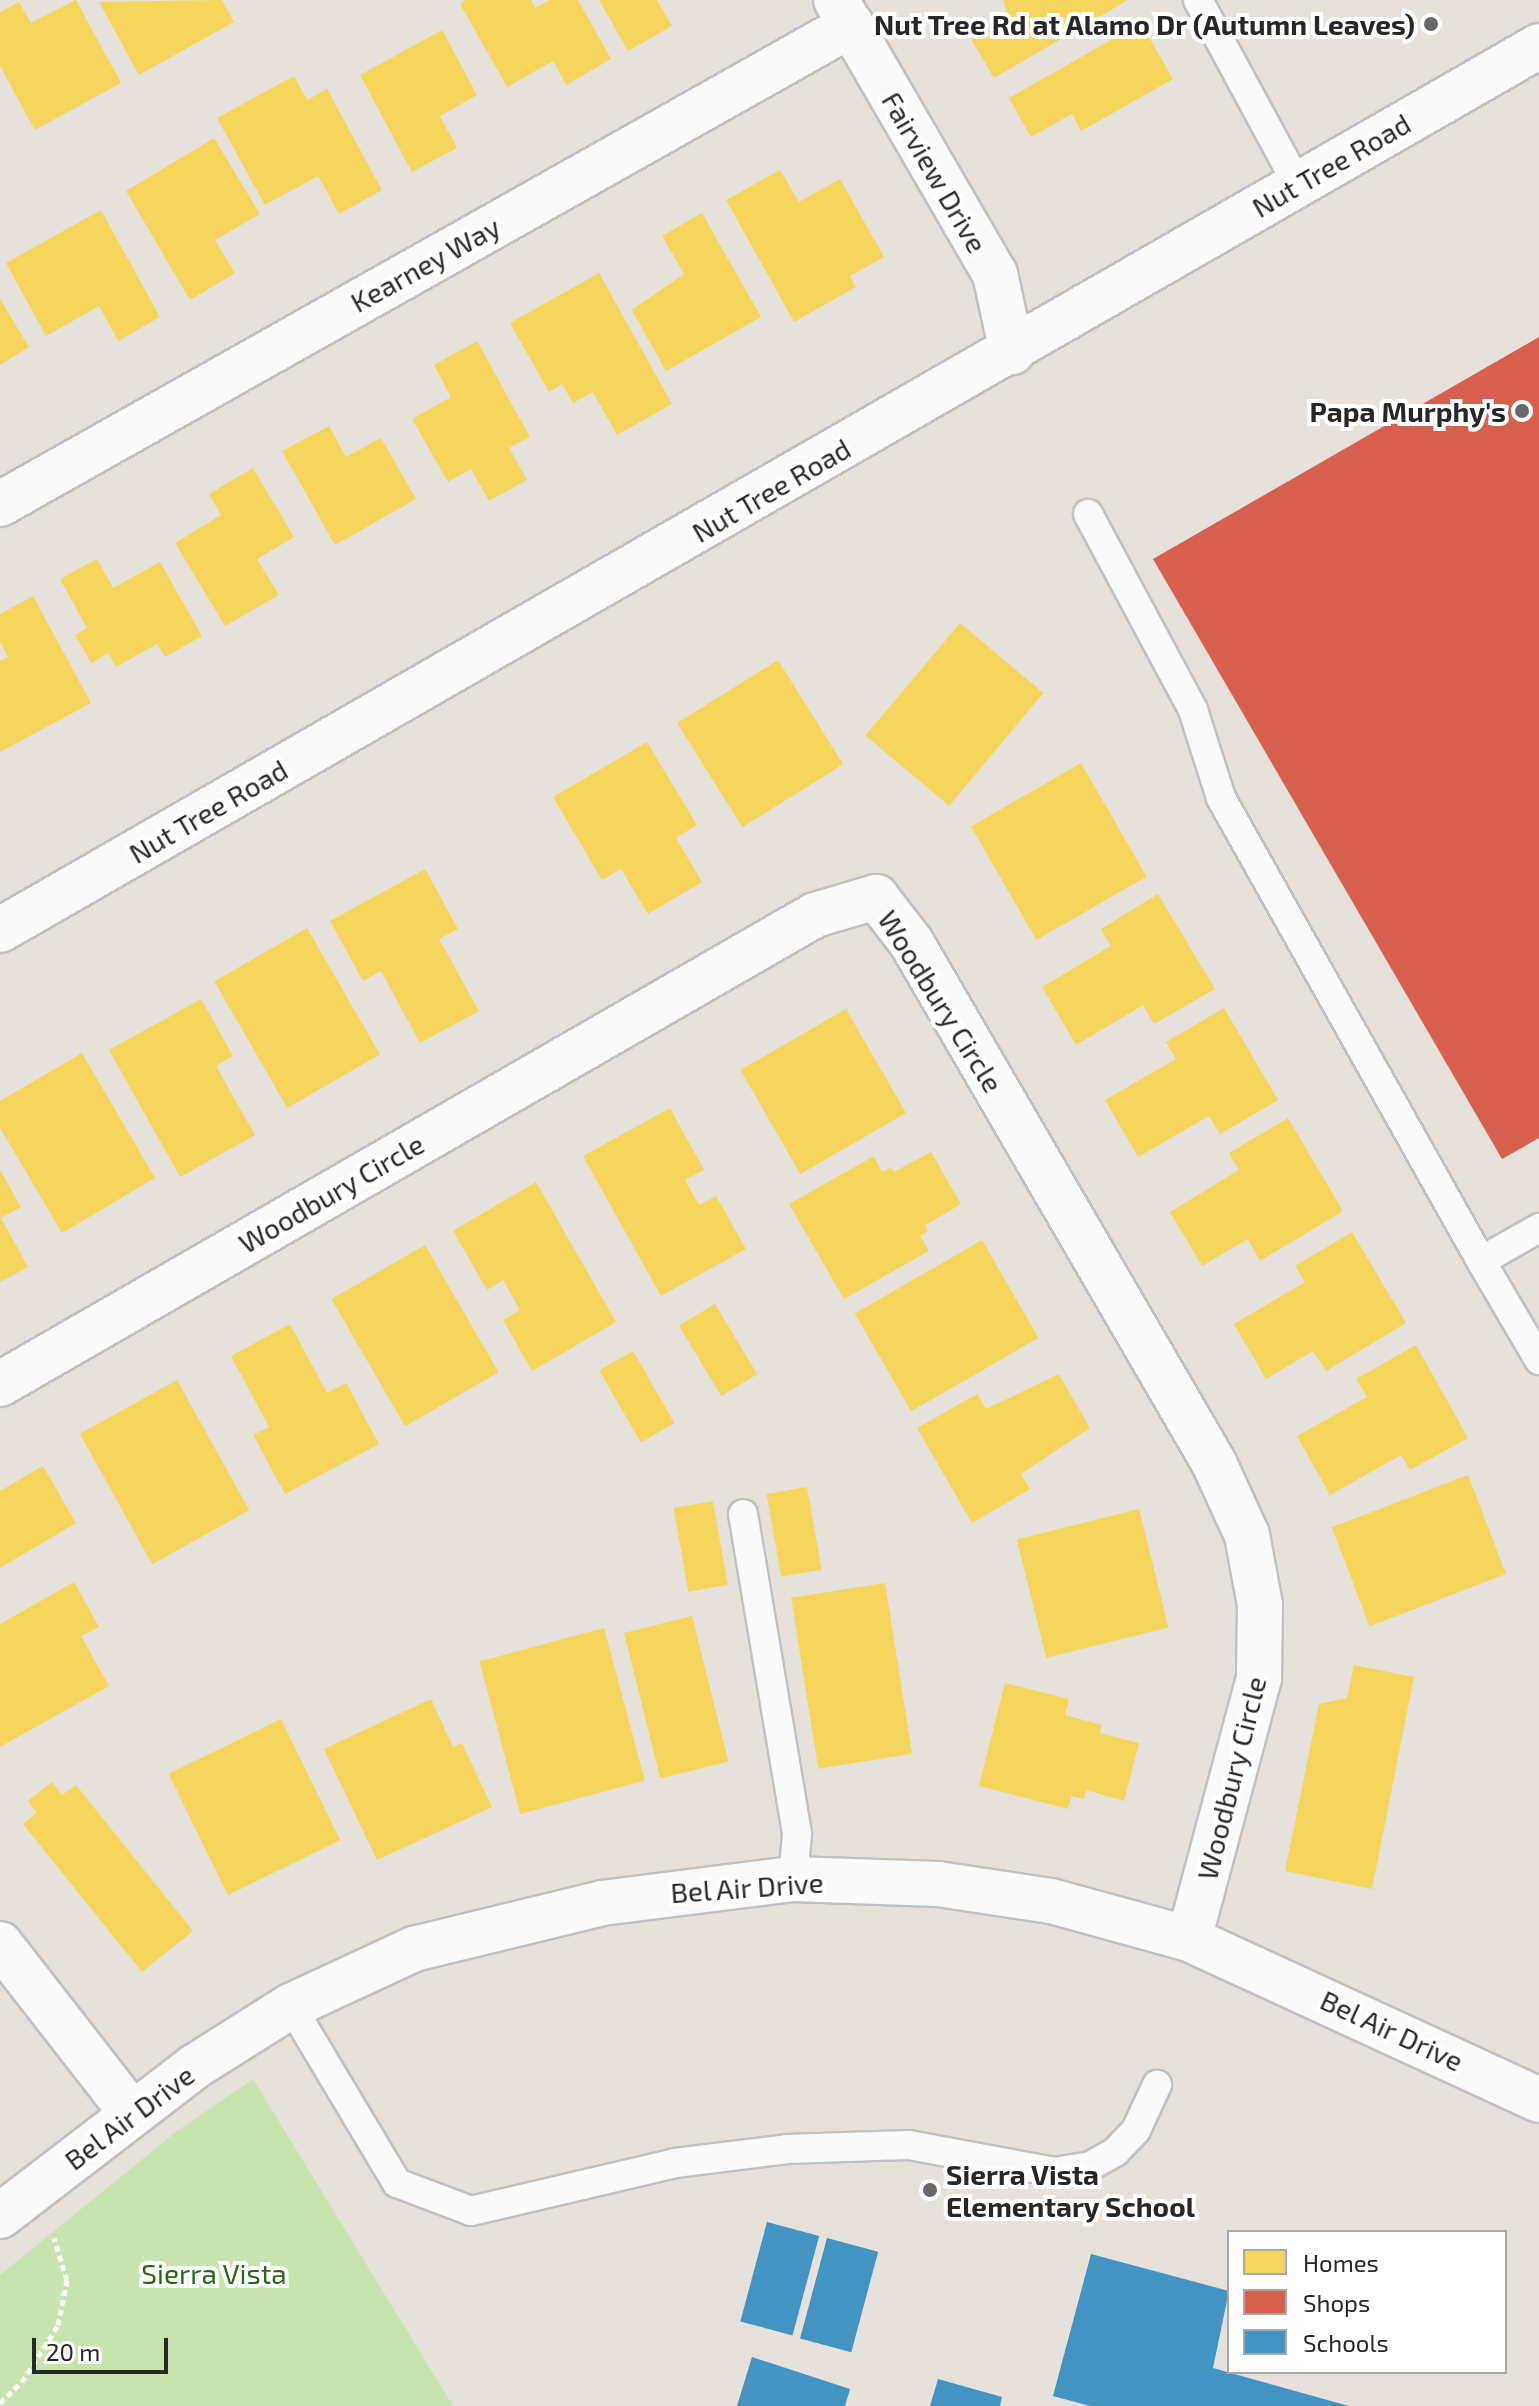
<!DOCTYPE html>
<html>
<head>
<meta charset="utf-8">
<style>
  body { margin:0 }
  #map { position:relative; width:1539px; height:2406px; overflow:hidden; background:#e7e1db; font-family:"Exo 2",sans-serif }
  div>[style] { position:absolute }
  .green>* { inset:0; background:#c9e5af }
  .homes>* { inset:0; background:#f6d55c; transform-origin:0 0 }
  .shops>* { inset:0; background:#d6604d }
  .schools>* { inset:0; background:#4393c3; transform-origin:0 0 }
  .path>* { height:5px; margin-top:-2.5px; transform-origin:0; background:repeating-linear-gradient(90deg,#fbfafa 0 6px,transparent 0 10px) }
  .roads { filter:drop-shadow(2px 0 #c2c1c2) drop-shadow(-2px 0 #c2c1c2) drop-shadow(0 2px #c2c1c2) drop-shadow(0 -2px #c2c1c2) }
  .service>* { height:28px; margin:-14px; padding:0 14px; transform-origin:14px; border-radius:14px; background:#fbfafa }
  .minor>* { height:44px; margin:-22px; padding:0 22px; transform-origin:22px; border-radius:22px; background:#fbfafa }
  .tertiary>* { height:44px; margin:-22px; padding:0 22px; transform-origin:22px; border-radius:22px; background:#fbfafa }
  .secondary>* { height:44px; margin:-22px; padding:0 22px; transform-origin:22px; border-radius:22px; background:#fbfafa }
  .dots>* { width:22px; height:22px; translate:-50% -50%; box-sizing:border-box; border:4px solid #fff; border-radius:50% }
  span { translate:-50% -50%; white-space:nowrap; text-align:center; line-height:1.15; -webkit-text-stroke:8px #fff; paint-order:stroke }
  .poi-label { font-size:28px; color:#272727; font-weight:700 }
  .right { translate:-100% -50%; text-align:right }
  .left { translate:0 -50%; text-align:left }
  .street-label { font-size:28px; color:#272727 }
  .park-label { font-size:28px; color:#296911 }
  .legend { position:absolute; left:1227px; top:2230px; width:280px; height:144px; box-sizing:border-box; background:#fff; border:2px solid #a9a9a9; margin:0; padding:10px 14px; list-style:none; font-size:24px; color:#272727 }
  .legend li { display:flex; align-items:center; gap:16px; height:40px }
  .legend b { width:40px; border:2px solid #a9a9a9 }
  .scale { position:absolute; left:32px; top:2338px; width:136px; height:36px; box-sizing:border-box; border:4px solid #272727; border-top:0; padding-left:10px; font-size:24px; line-height:28px; white-space:nowrap; color:#272727; -webkit-text-stroke:6px #fff; paint-order:stroke }
</style>
</head>
<body>
<div id="map">
  <div class="green">
    <i style="clip-path:polygon(253px 2079px,453px 2406px,0 2406px,0 2275px,177px 2131px)"></i>
  </div>
  <div class="homes">
    <i style="clip-path:polygon(76px 0,121px 83px,35px 130px,0 66px,0 12px,19px 2px,31px 23px)"></i>
    <i style="clip-path:polygon(222px 0,234px 22px,139px 75px,99px 2px)"></i>
    <i style="clip-path:polygon(466px 0,531px 0,535px 8px,550px 0,578px 0,611px 59px,566px 85px,553px 61px,507px 87px,460px 4px)"></i>
    <i style="clip-path:polygon(599px 0,657px 0,672px 26px,628px 51px)"></i>
    <i style="clip-path:polygon(1003px 0,1128px 0,994px 78px,971px 39px,1009px 17px)"></i>
    <i style="clip-path:polygon(1141px 23px,1173px 79px,1081px 131px,1072px 114px,1031px 137px,1009px 98px)"></i>
    <i style="clip-path:polygon(442px 30px,477px 95px,440px 116px,457px 148px,412px 172px,360px 75px)"></i>
    <i style="clip-path:polygon(294px 76px,307px 100px,327px 89px,382px 190px,339px 214px,318px 176px,265px 205px,217px 118px)"></i>
    <i style="clip-path:polygon(214px 138px,260px 214px,215px 240px,235px 273px,190px 300px,126px 191px)"></i>
    <i style="clip-path:polygon(780px 170px,799px 202px,840px 179px,884px 257px,850px 276px,856px 287px,794px 322px,726px 200px)"></i>
    <i style="clip-path:polygon(101px 210px,160px 317px,118px 341px,99px 306px,46px 336px,6px 263px)"></i>
    <i style="clip-path:polygon(702px 213px,761px 317px,666px 371px,632px 310px,684px 274px,662px 236px)"></i>
    <i style="clip-path:polygon(599px 273px,672px 404px,617px 435px,593px 392px,573px 403px,562px 384px,549px 392px,510px 323px)"></i>
    <i style="clip-path:polygon(0 299px,29px 347px,0 365px)"></i>
    <i style="clip-path:polygon(477px 341px,530px 437px,509px 448px,527px 480px,489px 501px,471px 469px,448px 482px,412px 419px,451px 397px,434px 365px)"></i>
    <i style="clip-path:polygon(329px 426px,346px 457px,381px 438px,416px 499px,335px 545px,282px 451px)"></i>
    <i style="clip-path:polygon(253px 468px,294px 537px,257px 559px,279px 595px,225px 626px,175px 543px,221px 515px,209px 494px)"></i>
    <i style="clip-path:polygon(97px 559px,113px 588px,160px 562px,202px 636px,165px 657px,157px 644px,116px 667px,108px 653px,91px 663px,75px 635px,87px 628px,60px 579px)"></i>
    <i style="clip-path:polygon(33px 596px,91px 703px,0 752px,0 661px,8px 657px,0 642px,0 614px)"></i>
    <i style="left:960px;top:623px;width:109px;height:147px;rotate:40deg"></i>
    <i style="left:778px;top:660px;width:123px;height:119px;rotate:58deg"></i>
    <i style="clip-path:polygon(647px 742px,697px 825px,676px 838px,702px 882px,648px 914px,621px 869px,602px 880px,553px 797px)"></i>
    <i style="left:1081px;top:763px;width:131px;height:127px;rotate:60deg"></i>
    <i style="clip-path:polygon(425px 869px,458px 929px,439px 939px,479px 1011px,420px 1043px,381px 971px,363px 981px,330px 921px)"></i>
    <i style="clip-path:polygon(1158px 894px,1215px 989px,1154px 1024px,1143px 1005px,1076px 1045px,1042px 987px,1111px 946px,1101px 929px)"></i>
    <i style="left:307px;top:928px;width:146px;height:107px;rotate:60deg"></i>
    <i style="clip-path:polygon(201px 999px,233px 1056px,216px 1066px,255px 1135px,180px 1177px,109px 1050px)"></i>
    <i style="clip-path:polygon(1224px 1008px,1278px 1100px,1220px 1134px,1209px 1116px,1138px 1157px,1105px 1100px,1176px 1059px,1166px 1042px)"></i>
    <i style="left:846px;top:1009px;width:120px;height:122px;rotate:60deg"></i>
    <i style="clip-path:polygon(82px 1053px,155px 1178px,62px 1233px,0 1128px,0 1101px)"></i>
    <i style="clip-path:polygon(670px 1108px,704px 1170px,685px 1180px,699px 1205px,716px 1196px,746px 1249px,661px 1296px,583px 1156px)"></i>
    <i style="clip-path:polygon(1288px 1118px,1343px 1211px,1260px 1261px,1248px 1239px,1202px 1266px,1170px 1212px,1239px 1170px,1229px 1153px)"></i>
    <i style="clip-path:polygon(931px 1152px,961px 1204px,925px 1225px,928px 1231px,920px 1236px,929px 1251px,844px 1299px,789px 1204px,874px 1156px,882px 1172px,891px 1167px,894px 1172px)"></i>
    <i style="clip-path:polygon(0 1170px,21px 1207px,1px 1218px,28px 1267px,0 1282px)"></i>
    <i style="clip-path:polygon(536px 1182px,616px 1322px,532px 1371px,503px 1320px,520px 1310px,503px 1280px,487px 1290px,453px 1231px)"></i>
    <i style="clip-path:polygon(1352px 1232px,1406px 1323px,1326px 1371px,1313px 1351px,1266px 1379px,1234px 1324px,1305px 1282px,1295px 1266px)"></i>
    <i style="left:982px;top:1240px;width:113px;height:147px;rotate:60deg"></i>
    <i style="left:425px;top:1245px;width:147px;height:108px;rotate:60deg"></i>
    <i style="left:715px;top:1304px;width:82px;height:42px;rotate:59deg"></i>
    <i style="clip-path:polygon(290px 1324px,327px 1393px,346px 1383px,379px 1444px,285px 1494px,253px 1435px,269px 1427px,231px 1356px)"></i>
    <i style="clip-path:polygon(1416px 1345px,1468px 1438px,1410px 1470px,1401px 1455px,1330px 1495px,1297px 1436px,1367px 1397px,1356px 1379px)"></i>
    <i style="left:633px;top:1351px;width:83px;height:39px;rotate:60deg"></i>
    <i style="clip-path:polygon(1059px 1374px,1090px 1428px,1021px 1474px,1030px 1489px,972px 1523px,917px 1428px,977px 1394px,986px 1409px)"></i>
    <i style="left:177px;top:1380px;width:149px;height:111px;rotate:61deg"></i>
    <i style="clip-path:polygon(43px 1466px,76px 1523px,0 1568px,0 1491px)"></i>
    <i style="left:1468px;top:1475px;width:106px;height:146px;rotate:69deg"></i>
    <i style="left:807px;top:1487px;width:84px;height:41px;rotate:80deg"></i>
    <i style="left:713px;top:1501px;width:85px;height:40px;rotate:80deg"></i>
    <i style="left:1139px;top:1509px;width:122px;height:126px;rotate:76deg"></i>
    <i style="clip-path:polygon(74px 1582px,99px 1627px,81px 1636px,109px 1686px,0 1747px,0 1624px)"></i>
    <i style="left:885px;top:1583px;width:173px;height:95px;rotate:81deg"></i>
    <i style="left:692px;top:1616px;width:150px;height:70px;rotate:76deg"></i>
    <i style="left:604px;top:1628px;width:158px;height:129px;rotate:75deg"></i>
    <i style="clip-path:polygon(1354px 1665px,1414px 1677px,1372px 1889px,1285px 1871px,1319px 1704px,1347px 1698px)"></i>
    <i style="clip-path:polygon(1005px 1683px,1069px 1699px,1065px 1715px,1102px 1725px,1100px 1733px,1139px 1743px,1124px 1801px,1086px 1790px,1084px 1799px,1071px 1796px,1068px 1809px,979px 1786px)"></i>
    <i style="clip-path:polygon(431px 1699px,453px 1747px,462px 1743px,492px 1807px,377px 1860px,324px 1749px)"></i>
    <i style="left:281px;top:1719px;width:135px;height:125px;rotate:64deg"></i>
    <i style="clip-path:polygon(52px 1782px,62px 1795px,76px 1785px,193px 1931px,142px 1972px,23px 1824px,37px 1813px,28px 1801px)"></i>
  </div>
  <div class="shops">
    <i style="clip-path:polygon(1539px 337px,1539px 1138px,1502px 1159px,1153px 559px)"></i>
  </div>
  <div class="schools">
    <i style="left:767px;top:2222px;width:54px;height:103px;rotate:15deg"></i>
    <i style="left:827px;top:2238px;width:53px;height:104px;rotate:15deg"></i>
    <i style="clip-path:polygon(1091px 2254px,1229px 2291px,1213px 2368px,1349px 2406px,1090px 2406px,1053px 2396px)"></i>
    <i style="clip-path:polygon(752px 2357px,850px 2389px,845px 2406px,737px 2406px)"></i>
    <i style="clip-path:polygon(938px 2379px,1002px 2397px,1000px 2406px,930px 2406px)"></i>
  </div>
  <div class="path">
    <i style="left:0;top:2403px;width:30px;rotate:-44deg"></i>
    <i style="left:22px;top:2382px;width:67px;rotate:-57.7deg"></i>
    <i style="left:58px;top:2325px;width:46px;rotate:-78.7deg"></i>
    <i style="left:67px;top:2280px;width:44px;rotate:-107.2deg"></i>
  </div>
  <div class="roads">
    <div class="service">
      <i style="left:1198px;top:0;width:208px;rotate:61.6deg"></i>
      <i style="left:1088px;top:514px;width:222px;rotate:61.8deg"></i>
      <i style="left:1193px;top:710px;width:92px;rotate:72.3deg"></i>
      <i style="left:1221px;top:798px;width:531px;rotate:60.68deg"></i>
      <i style="left:1481px;top:1261px;width:67px;rotate:-29.6deg"></i>
      <i style="left:1481px;top:1261px;width:115px;rotate:59.6deg"></i>
      <i style="left:743px;top:1514px;width:325px;rotate:80.4deg"></i>
      <i style="left:797px;top:1834px;width:45px;rotate:95.1deg"></i>
      <i style="left:291px;top:2006px;width:206px;rotate:59.1deg"></i>
      <i style="left:397px;top:2183px;width:79px;rotate:20.7deg"></i>
      <i style="left:471px;top:2211px;width:210px;rotate:-13.2deg"></i>
      <i style="left:675px;top:2163px;width:113px;rotate:-7.1deg"></i>
      <i style="left:787px;top:2149px;width:122px;rotate:-1.9deg"></i>
      <i style="left:909px;top:2145px;width:147px;rotate:10.5deg"></i>
      <i style="left:1054px;top:2172px;width:36px;rotate:-9deg"></i>
      <i style="left:1090px;top:2166px;width:29px;rotate:-29deg"></i>
      <i style="left:1115px;top:2152px;width:30px;rotate:-46deg"></i>
      <i style="left:1136px;top:2130px;width:50px;rotate:-65deg"></i>
    </div>
    <div class="minor">
      <i style="left:836px;top:0;width:317px;rotate:59.9deg"></i>
      <i style="left:995px;top:274px;width:80px;rotate:77.7deg"></i>
      <i style="left:0;top:504px;width:977px;rotate:-29.37deg"></i>
      <i style="left:0;top:1384px;width:940px;rotate:-29.92deg"></i>
      <i style="left:815px;top:915px;width:64px;rotate:-16.4deg"></i>
      <i style="left:876px;top:897px;width:57px;rotate:52.1deg"></i>
      <i style="left:911px;top:942px;width:603px;rotate:59.82deg"></i>
      <i style="left:1214px;top:1463px;width:79px;rotate:65.4deg"></i>
      <i style="left:1247px;top:1535px;width:71px;rotate:79.5deg"></i>
      <i style="left:1260px;top:1605px;width:73px;rotate:90.8deg"></i>
      <i style="left:1259px;top:1678px;width:270px;rotate:105deg"></i>
      <i style="left:0;top:1944px;width:213px;rotate:52.1deg"></i>
    </div>
    <div class="tertiary">
      <i style="left:0;top:2216px;width:245px;rotate:-37.5deg"></i>
      <i style="left:194px;top:2067px;width:115px;rotate:-32.2deg"></i>
      <i style="left:291px;top:2006px;width:136px;rotate:-24.9deg"></i>
      <i style="left:414px;top:1949px;width:194px;rotate:-13.7deg"></i>
      <i style="left:602px;top:1903px;width:193px;rotate:-7.2deg"></i>
      <i style="left:793px;top:1879px;width:145px;rotate:2deg"></i>
      <i style="left:938px;top:1884px;width:114px;rotate:8.6deg"></i>
      <i style="left:1051px;top:1901px;width:143px;rotate:15.4deg"></i>
      <i style="left:1189px;top:1939px;width:385px;rotate:24.7deg"></i>
    </div>
    <div class="secondary">
      <i style="left:0;top:930px;width:1775px;rotate:-29.87deg"></i>
    </div>
  </div>
  <div class="dots">
    <i style="left:1431px;top:24px;background:#6a6866"></i>
    <i style="left:1522px;top:411px;background:#6a6866"></i>
    <i style="left:930px;top:2190px;background:#6a6866"></i>
  </div>
  <div class="poi-label">
    <span class="right" style="left:1415px;top:24px">Nut Tree Rd at Alamo Dr (Autumn Leaves)</span>
    <span class="right" style="left:1506px;top:411px">Papa Murphy's</span>
    <span class="left" style="left:946px;top:2190px">Sierra Vista<br>Elementary School</span>
  </div>
  <div class="street-label">
    <span style="left:1331px;top:165px;rotate:-30deg">Nut Tree Road</span>
    <span style="left:935px;top:172px;rotate:60deg">Fairview Drive</span>
    <span style="left:425px;top:264px;rotate:-29deg">Kearney Way</span>
    <span style="left:771px;top:490px;rotate:-30deg">Nut Tree Road</span>
    <span style="left:208px;top:811px;rotate:-30deg">Nut Tree Road</span>
    <span style="left:941px;top:1001px;rotate:58deg">Woodbury Circle</span>
    <span style="left:331px;top:1193px;rotate:-30deg">Woodbury Circle</span>
    <span style="left:1231px;top:1778px;rotate:-76deg">Woodbury Circle</span>
    <span style="left:747px;top:1887px;rotate:-4deg">Bel Air Drive</span>
    <span style="left:1392px;top:2030px;rotate:25deg">Bel Air Drive</span>
    <span style="left:129px;top:2117px;rotate:-37deg">Bel Air Drive</span>
  </div>
  <div class="park-label">
    <span style="left:214px;top:2273px">Sierra Vista</span>
  </div>
  <ul class="legend">
  <li><b style="height:22px;background:#f6d55c"></b>Homes</li>
  <li><b style="height:22px;background:#d6604d"></b>Shops</li>
  <li><b style="height:22px;background:#4393c3"></b>Schools</li>
  </ul>
  <div class="scale">20 m</div>
</div>
</body>
</html>
